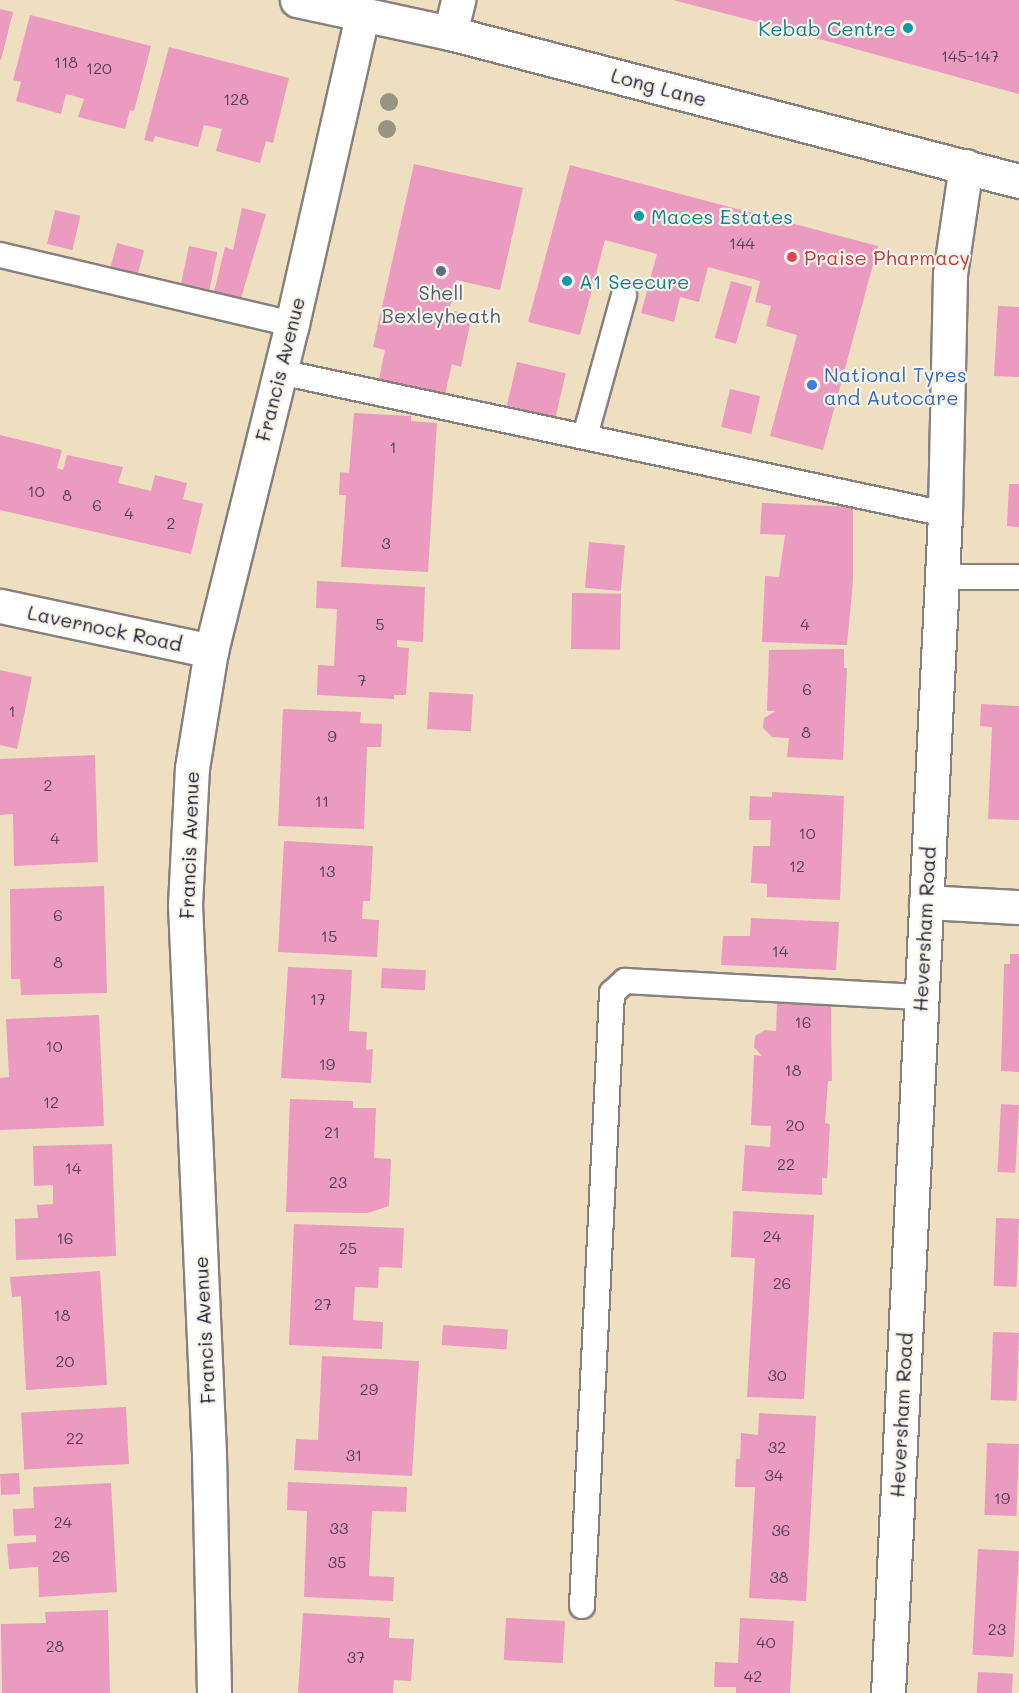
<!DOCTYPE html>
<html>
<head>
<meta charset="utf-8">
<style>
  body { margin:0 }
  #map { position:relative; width:1019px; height:1693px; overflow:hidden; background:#eedfc0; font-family:Mali,sans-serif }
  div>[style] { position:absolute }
  .building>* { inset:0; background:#eb9bc0; transform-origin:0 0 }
  .roads { filter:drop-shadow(2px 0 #88807e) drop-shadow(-2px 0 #88807e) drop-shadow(0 2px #88807e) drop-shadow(0 -2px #88807e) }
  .service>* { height:24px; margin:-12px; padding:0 12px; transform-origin:12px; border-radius:12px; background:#fff }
  .minor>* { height:33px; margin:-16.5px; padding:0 16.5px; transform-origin:16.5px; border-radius:16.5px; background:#fff }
  .tertiary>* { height:33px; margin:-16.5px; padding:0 16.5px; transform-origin:16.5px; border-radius:16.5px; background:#fff }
  .trees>* { width:18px; height:18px; margin:-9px; border-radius:50%; background:#979582 }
  .dots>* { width:16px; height:16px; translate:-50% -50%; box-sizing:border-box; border:3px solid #f7f3e8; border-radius:50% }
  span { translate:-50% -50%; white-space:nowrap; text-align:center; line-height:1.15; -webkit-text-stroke:4.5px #f7f3e8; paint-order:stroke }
  .number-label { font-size:16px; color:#54405c }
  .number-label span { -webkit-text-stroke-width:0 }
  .culture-label { font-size:20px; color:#0d838f }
  .right { translate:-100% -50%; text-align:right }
  .left { translate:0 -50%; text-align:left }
  .street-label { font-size:20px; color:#22223b }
  .health-label { font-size:20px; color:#be3a42 }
  .service-label { font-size:20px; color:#4e5e75 }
  .shop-label { font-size:20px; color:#366cbe }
</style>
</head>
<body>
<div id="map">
  <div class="building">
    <i style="clip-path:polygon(673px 0,1019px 0,1019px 94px,750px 20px)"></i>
    <i style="clip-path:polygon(0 9px,13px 12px,1px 60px,0 59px)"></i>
    <i style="clip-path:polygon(30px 15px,151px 46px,134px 111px,130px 110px,125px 129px,78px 117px,84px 99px,74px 96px,66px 94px,61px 114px,16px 101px,21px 82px,13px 80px)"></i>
    <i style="clip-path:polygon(169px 47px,289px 78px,273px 143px,266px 141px,260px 163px,216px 151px,222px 129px,204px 125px,198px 147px,155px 136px,153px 142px,144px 140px)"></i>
    <i style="clip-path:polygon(414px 164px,523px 188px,500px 290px,456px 280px,447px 321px,452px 323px,454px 311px,472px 315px,461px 367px,452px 364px,445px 394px,379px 379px,385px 350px,373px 347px)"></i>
    <i style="clip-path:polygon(570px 165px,878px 246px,823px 450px,770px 436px,797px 335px,766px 326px,771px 306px,755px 302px,760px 281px,708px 267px,699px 302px,680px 297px,674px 322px,641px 313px,657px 254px,605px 240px,580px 335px,528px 322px)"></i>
    <i style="clip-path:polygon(242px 208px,266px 214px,241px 298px,214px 292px,225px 247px,233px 250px)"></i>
    <i style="left:55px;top:210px;width:26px;height:35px;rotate:13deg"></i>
    <i style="left:117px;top:243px;width:28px;height:31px;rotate:15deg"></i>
    <i style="left:189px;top:246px;width:29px;height:38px;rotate:12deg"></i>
    <i style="left:731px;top:281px;width:22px;height:59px;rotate:16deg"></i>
    <i style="clip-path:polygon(998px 306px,1019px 307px,1019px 377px,994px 376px)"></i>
    <i style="left:517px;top:362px;width:50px;height:45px;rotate:13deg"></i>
    <i style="left:730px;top:389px;width:31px;height:39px;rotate:13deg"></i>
    <i style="clip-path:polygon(354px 413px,411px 416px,411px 421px,437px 423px,428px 572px,341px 567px,346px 495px,339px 495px,340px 472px,349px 473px)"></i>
    <i style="clip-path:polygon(0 435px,62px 450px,57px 468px,63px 470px,67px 455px,123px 467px,118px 483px,151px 491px,155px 475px,187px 483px,183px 499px,203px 504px,191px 554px,0 510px)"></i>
    <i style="clip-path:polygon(1009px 484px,1019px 484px,1019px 527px,1007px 526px)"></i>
    <i style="clip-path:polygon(762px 503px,853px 507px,853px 580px,847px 645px,762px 642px,765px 576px,779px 577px,785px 535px,760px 534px)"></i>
    <i style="left:589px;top:542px;width:36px;height:46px;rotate:5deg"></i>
    <i style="clip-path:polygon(317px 581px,425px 587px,423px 642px,397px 640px,397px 647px,409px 648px,406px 695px,394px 695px,394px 699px,317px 695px,318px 665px,334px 666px,337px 609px,316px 608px)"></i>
    <i style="left:572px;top:593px;width:49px;height:56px;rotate:1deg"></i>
    <i style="clip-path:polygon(844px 649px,844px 668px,847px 668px,843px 760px,787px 757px,789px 738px,772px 737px,763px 728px,764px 718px,776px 711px,767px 711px,769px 650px)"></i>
    <i style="clip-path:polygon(0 670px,32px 677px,17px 749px,0 745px)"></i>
    <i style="left:429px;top:692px;width:44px;height:37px;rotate:3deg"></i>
    <i style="clip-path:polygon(981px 704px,1019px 706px,1019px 820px,988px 819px,992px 727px,980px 726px)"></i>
    <i style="clip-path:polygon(283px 709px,361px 712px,360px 723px,382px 724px,381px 747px,367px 747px,364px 829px,278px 826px)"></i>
    <i style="clip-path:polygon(95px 755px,98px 862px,14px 866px,13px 814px,0 815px,0 759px)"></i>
    <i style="clip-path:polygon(772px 792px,844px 796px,840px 900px,767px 897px,767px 884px,751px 883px,753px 846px,770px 846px,771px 820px,749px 820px,750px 796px,772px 797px)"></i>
    <i style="clip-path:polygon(284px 841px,373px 846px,370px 901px,363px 901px,362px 919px,379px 920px,377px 957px,278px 952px)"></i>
    <i style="clip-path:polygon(104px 886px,107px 993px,21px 995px,20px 979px,11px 979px,10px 889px)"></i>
    <i style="clip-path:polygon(751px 918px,839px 922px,836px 970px,721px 965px,723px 936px,750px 936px)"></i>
    <i style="clip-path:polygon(1010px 954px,1019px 954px,1019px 1072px,1001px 1071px,1004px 964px,1010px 964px)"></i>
    <i style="clip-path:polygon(288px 967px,352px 970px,349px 1031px,367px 1032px,366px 1050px,373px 1049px,371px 1083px,281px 1078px)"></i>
    <i style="left:382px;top:968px;width:44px;height:20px;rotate:3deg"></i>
    <i style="clip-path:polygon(777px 1001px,831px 1004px,832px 1081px,828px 1081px,825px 1123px,830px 1124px,827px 1178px,822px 1178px,822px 1195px,742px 1191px,745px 1145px,770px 1147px,771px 1126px,751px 1125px,754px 1055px,762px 1056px,754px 1047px,755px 1036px,765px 1030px,776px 1031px)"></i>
    <i style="clip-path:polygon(99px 1015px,104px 1126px,0 1130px,0 1078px,9px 1077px,6px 1019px)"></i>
    <i style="clip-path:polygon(290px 1099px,353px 1101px,353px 1108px,376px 1108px,374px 1158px,391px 1159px,389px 1206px,368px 1213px,286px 1212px)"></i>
    <i style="left:1001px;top:1104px;width:18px;height:68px;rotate:3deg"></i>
    <i style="clip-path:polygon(112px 1144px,116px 1256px,16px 1260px,15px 1219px,38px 1218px,37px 1205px,53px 1204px,53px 1185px,34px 1186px,33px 1146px)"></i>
    <i style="clip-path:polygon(733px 1211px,814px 1215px,804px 1399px,747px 1397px,755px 1258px,731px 1257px)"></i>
    <i style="left:996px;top:1218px;width:23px;height:68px;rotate:2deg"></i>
    <i style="clip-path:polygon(294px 1224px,404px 1228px,402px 1268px,379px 1267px,378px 1288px,355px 1287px,353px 1320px,383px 1322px,382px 1349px,289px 1345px)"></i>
    <i style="clip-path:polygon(100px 1271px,107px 1385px,26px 1390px,21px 1296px,12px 1297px,10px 1277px)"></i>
    <i style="left:443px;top:1325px;width:65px;height:20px;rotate:4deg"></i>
    <i style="left:993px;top:1332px;width:26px;height:68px;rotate:2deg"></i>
    <i style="clip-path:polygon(322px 1356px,419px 1361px,412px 1476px,294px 1470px,296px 1439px,318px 1440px)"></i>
    <i style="left:126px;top:1407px;width:57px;height:105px;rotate:87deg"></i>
    <i style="clip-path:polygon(759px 1413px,816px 1416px,806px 1601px,749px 1598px,755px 1487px,735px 1487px,736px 1459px,740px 1459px,741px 1433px,758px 1435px)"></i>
    <i style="left:987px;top:1443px;width:32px;height:72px;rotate:2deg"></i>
    <i style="left:19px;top:1473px;width:21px;height:19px;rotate:87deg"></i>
    <i style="clip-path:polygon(288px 1482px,407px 1487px,406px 1512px,372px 1511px,369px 1576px,394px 1577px,393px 1601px,304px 1597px,307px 1511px,287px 1510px)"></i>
    <i style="clip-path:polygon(111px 1483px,117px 1592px,39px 1597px,38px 1567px,9px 1569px,7px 1544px,36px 1542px,36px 1535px,14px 1536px,13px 1509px,34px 1508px,33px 1487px)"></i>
    <i style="left:978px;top:1549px;width:41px;height:106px;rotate:3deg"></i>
    <i style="clip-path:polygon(108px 1610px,110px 1693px,2px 1693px,1px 1624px,46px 1623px,45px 1612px)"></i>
    <i style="clip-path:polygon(303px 1613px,390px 1618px,389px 1638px,414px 1639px,411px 1681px,394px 1680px,393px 1693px,298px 1693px)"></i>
    <i style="left:506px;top:1618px;width:59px;height:42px;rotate:3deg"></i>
    <i style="clip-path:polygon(740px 1618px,794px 1621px,790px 1693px,736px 1693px,736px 1687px,714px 1687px,715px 1662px,738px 1663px)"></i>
    <i style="left:978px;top:1672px;width:35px;height:21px;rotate:3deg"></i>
  </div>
  <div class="roads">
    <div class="service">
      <i style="left:0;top:255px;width:300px;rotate:13.3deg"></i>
      <i style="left:280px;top:372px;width:680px;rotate:12.05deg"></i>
      <i style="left:585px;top:436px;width:146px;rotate:-74.5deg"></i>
      <i style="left:942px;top:577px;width:77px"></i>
      <i style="left:582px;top:1606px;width:614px;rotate:-87.2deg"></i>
      <i style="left:612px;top:993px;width:18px;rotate:-43deg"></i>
      <i style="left:625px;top:981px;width:294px;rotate:3.1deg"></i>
    </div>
    <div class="minor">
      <i style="left:450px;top:33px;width:34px;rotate:-76deg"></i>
      <i style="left:0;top:606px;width:216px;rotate:12deg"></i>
      <i style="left:926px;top:902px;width:93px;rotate:3.1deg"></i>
      <i style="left:214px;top:1693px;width:239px;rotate:-91.2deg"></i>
      <i style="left:209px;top:1454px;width:550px;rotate:-92.5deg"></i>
      <i style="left:185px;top:905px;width:137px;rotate:-87.1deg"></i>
      <i style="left:192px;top:768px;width:119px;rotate:-80.8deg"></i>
      <i style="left:211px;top:651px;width:337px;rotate:-76.1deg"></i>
      <i style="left:292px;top:324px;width:317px;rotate:-77.2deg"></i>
      <i style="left:888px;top:1693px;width:1180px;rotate:-87.23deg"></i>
      <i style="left:945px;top:514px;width:240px;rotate:-88.8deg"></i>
      <i style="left:950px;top:274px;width:109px;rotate:-81.6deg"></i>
    </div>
    <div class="tertiary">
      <i style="left:297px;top:0;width:157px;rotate:12.2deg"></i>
      <i style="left:450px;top:33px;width:588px;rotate:14.58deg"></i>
    </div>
  </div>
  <div class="trees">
    <i style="left:389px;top:102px"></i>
    <i style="left:387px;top:129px"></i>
  </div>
  <div class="dots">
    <i style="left:908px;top:28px;background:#0f9aa8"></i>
    <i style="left:639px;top:216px;background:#0f9aa8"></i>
    <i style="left:792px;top:257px;background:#e0444e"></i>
    <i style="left:441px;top:271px;background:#5c6f8a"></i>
    <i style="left:567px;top:281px;background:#0f9aa8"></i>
    <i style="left:812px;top:385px;background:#3f7fe0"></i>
  </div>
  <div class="number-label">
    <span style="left:970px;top:56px">145-147</span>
    <span style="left:66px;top:62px">118</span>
    <span style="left:99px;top:68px">120</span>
    <span style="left:236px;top:99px">128</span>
    <span style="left:742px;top:243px">144</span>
    <span style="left:393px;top:447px">1</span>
    <span style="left:36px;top:491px">10</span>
    <span style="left:67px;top:495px">8</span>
    <span style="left:97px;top:505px">6</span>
    <span style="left:129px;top:513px">4</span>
    <span style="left:171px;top:523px">2</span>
    <span style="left:386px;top:543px">3</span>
    <span style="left:380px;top:624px">5</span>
    <span style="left:805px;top:624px">4</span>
    <span style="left:362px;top:680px">7</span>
    <span style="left:807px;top:689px">6</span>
    <span style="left:12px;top:711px">1</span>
    <span style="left:806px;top:732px">8</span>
    <span style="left:332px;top:736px">9</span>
    <span style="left:48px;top:785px">2</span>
    <span style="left:322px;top:801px">11</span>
    <span style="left:807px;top:833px">10</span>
    <span style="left:55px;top:838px">4</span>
    <span style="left:797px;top:866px">12</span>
    <span style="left:327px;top:871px">13</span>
    <span style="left:58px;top:915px">6</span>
    <span style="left:329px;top:936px">15</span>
    <span style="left:780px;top:951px">14</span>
    <span style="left:58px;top:962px">8</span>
    <span style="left:318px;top:999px">17</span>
    <span style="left:803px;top:1022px">16</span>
    <span style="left:54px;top:1046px">10</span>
    <span style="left:327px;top:1064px">19</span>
    <span style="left:793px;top:1070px">18</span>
    <span style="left:51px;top:1102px">12</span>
    <span style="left:795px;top:1125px">20</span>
    <span style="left:332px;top:1132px">21</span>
    <span style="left:786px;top:1164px">22</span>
    <span style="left:73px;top:1168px">14</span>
    <span style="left:338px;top:1182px">23</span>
    <span style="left:772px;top:1236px">24</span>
    <span style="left:65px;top:1238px">16</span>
    <span style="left:348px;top:1248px">25</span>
    <span style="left:782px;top:1283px">26</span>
    <span style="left:323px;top:1304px">27</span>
    <span style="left:62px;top:1315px">18</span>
    <span style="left:65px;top:1361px">20</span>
    <span style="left:777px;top:1375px">30</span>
    <span style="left:369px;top:1389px">29</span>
    <span style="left:75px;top:1438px">22</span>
    <span style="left:777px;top:1447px">32</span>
    <span style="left:354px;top:1455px">31</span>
    <span style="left:774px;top:1475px">34</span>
    <span style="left:1002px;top:1498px">19</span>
    <span style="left:63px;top:1522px">24</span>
    <span style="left:339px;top:1528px">33</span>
    <span style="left:781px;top:1530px">36</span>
    <span style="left:61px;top:1556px">26</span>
    <span style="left:337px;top:1562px">35</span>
    <span style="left:779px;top:1577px">38</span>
    <span style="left:997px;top:1629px">23</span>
    <span style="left:766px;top:1642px">40</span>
    <span style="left:55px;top:1646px">28</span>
    <span style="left:356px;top:1657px">37</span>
    <span style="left:753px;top:1676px">42</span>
  </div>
  <div class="culture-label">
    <span class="right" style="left:896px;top:28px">Kebab Centre</span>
    <span class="left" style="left:651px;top:216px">Maces Estates</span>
    <span class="left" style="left:579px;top:281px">A1 Seecure</span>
  </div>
  <div class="street-label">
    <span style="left:659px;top:87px;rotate:15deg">Long Lane</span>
    <span style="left:280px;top:369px;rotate:-76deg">Francis Avenue</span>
    <span style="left:105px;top:628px;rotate:12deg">Lavernock Road</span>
    <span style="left:189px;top:845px;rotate:-88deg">Francis Avenue</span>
    <span style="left:924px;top:929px;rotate:-87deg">Heversham Road</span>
    <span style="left:204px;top:1330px;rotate:-93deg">Francis Avenue</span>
    <span style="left:901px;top:1415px;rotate:-87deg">Heversham Road</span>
  </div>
  <div class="health-label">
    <span class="left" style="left:804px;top:257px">Praise Pharmacy</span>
  </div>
  <div class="service-label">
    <span style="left:441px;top:304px">Shell<br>Bexleyheath</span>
  </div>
  <div class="shop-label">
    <span class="left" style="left:824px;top:386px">National Tyres<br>and Autocare</span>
  </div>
</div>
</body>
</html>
